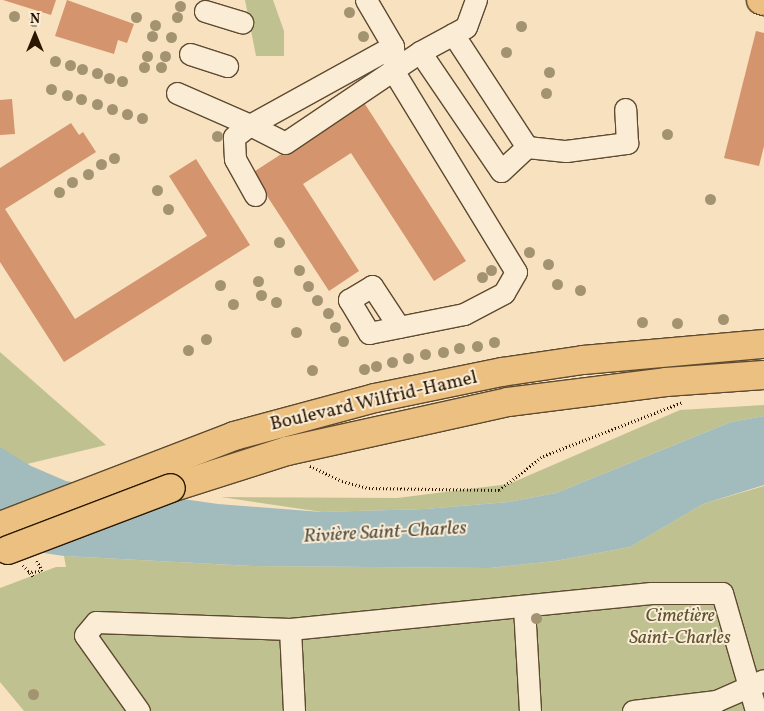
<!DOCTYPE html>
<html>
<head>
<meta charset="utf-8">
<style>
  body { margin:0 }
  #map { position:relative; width:764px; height:711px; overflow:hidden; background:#f7e1bf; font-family:Vollkorn,serif }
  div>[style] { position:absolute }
  .green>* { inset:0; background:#bfc290 }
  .water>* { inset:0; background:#a2bbbd }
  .building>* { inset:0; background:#d4946d }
  .path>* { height:2.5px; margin-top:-1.25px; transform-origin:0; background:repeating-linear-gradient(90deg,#2b1700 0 1px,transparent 0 3.5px) }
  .roads { filter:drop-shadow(1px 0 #5e4a30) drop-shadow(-1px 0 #5e4a30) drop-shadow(0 1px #5e4a30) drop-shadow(0 -1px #5e4a30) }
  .minor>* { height:21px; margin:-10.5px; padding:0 10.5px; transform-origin:10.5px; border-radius:10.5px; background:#faecd5 }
  .major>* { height:28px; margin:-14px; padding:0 14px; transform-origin:14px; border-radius:14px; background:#ecc080 }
  .bridges { filter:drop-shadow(1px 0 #2b1700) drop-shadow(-1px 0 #2b1700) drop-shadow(0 1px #2b1700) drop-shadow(0 -1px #2b1700) }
  .major-bridge>* { height:28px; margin:-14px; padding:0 14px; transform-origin:14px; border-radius:14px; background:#ecc080 }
  .trees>* { width:11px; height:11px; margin:-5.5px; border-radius:50%; background:#a39371 }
  span { translate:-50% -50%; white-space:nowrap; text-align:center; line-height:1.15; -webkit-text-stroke:4px #faecd5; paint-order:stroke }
  .street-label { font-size:19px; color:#2b1700 }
  .park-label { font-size:19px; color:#5f5332; font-style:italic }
  .water-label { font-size:20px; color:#555042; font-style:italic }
  .north { position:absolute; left:10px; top:10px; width:50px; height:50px; -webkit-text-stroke:4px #faecd5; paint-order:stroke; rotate:0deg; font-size:14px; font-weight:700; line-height:20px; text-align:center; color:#2b1700 }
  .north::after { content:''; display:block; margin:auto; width:18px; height:22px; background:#2b1700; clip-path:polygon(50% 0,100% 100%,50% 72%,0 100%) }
</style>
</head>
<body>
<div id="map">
  <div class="green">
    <i style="clip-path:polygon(245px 0,273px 0,284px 31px,284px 56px,256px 56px)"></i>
    <i style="clip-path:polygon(0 352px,106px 445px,27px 464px,3px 450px,0 447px)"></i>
    <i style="clip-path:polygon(764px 405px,764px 416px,731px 422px,556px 493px,509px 502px,425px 509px,322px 512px,221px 497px,397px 498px,509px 484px,680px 410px)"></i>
    <i style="clip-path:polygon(764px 486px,764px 711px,24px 711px,0 682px,0 588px,56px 567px,66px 567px,64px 556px,252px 566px,489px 568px,555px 561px,630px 547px,703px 504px)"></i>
  </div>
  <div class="water">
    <i style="clip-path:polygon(764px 416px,764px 485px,703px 504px,630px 547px,555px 561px,489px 568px,252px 566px,64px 556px,17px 549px,0 535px,0 447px,31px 466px,66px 481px,113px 489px,218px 504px,322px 512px,425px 509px,509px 502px,556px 493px,731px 422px)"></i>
  </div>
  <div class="building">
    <i style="clip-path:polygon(3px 0,56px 0,51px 15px)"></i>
    <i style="clip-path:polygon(67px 0,134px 24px,127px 43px,118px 40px,114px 54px,55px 36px)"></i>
    <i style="clip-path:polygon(756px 31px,764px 33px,764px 146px,759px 166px,724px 158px)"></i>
    <i style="clip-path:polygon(12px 99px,15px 134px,0 135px,0 100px)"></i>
    <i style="clip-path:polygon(363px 101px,466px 261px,434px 281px,351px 153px,303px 184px,359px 271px,329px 291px,252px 173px)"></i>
    <i style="clip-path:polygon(71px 123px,79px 135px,83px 132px,96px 152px,5px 209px,75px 319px,207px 236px,169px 176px,196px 159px,250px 245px,64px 362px,0 262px,0 168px)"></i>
  </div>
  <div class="path">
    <i style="left:310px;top:466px;width:35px;rotate:25deg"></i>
    <i style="left:342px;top:481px;width:28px;rotate:15deg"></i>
    <i style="left:369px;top:488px;width:130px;rotate:0.9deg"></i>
    <i style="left:499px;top:490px;width:56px;rotate:-37.7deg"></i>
    <i style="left:543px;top:456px;width:150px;rotate:-21.1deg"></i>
    <i style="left:23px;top:565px;width:16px;rotate:47deg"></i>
    <i style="left:28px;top:572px;width:14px;rotate:-4deg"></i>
    <i style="left:42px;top:571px;width:13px;rotate:-119deg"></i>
  </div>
  <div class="roads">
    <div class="minor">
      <i style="left:366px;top:0;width:53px;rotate:59.6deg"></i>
      <i style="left:393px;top:46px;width:26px;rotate:88deg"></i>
      <i style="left:394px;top:72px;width:234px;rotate:58.6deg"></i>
      <i style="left:516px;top:272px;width:24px;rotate:120deg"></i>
      <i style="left:504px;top:293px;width:45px;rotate:152.3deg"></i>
      <i style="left:464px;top:314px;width:97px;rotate:168.7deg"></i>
      <i style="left:369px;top:333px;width:39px;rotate:-121deg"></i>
      <i style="left:349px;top:300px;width:27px;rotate:-31deg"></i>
      <i style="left:372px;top:286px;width:49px;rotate:56.6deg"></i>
      <i style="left:205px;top:11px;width:39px;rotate:17deg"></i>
      <i style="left:453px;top:34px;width:135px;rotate:56.8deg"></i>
      <i style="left:420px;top:52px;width:144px;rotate:55.8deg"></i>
      <i style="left:501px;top:171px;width:35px;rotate:-43deg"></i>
      <i style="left:527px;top:147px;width:39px;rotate:6deg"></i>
      <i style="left:566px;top:151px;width:62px;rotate:-7.5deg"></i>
      <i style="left:627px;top:143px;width:34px;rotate:-93deg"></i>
      <i style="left:190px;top:54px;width:39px;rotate:18deg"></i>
      <i style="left:177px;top:93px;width:80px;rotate:23.7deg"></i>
      <i style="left:250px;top:125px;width:163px;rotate:-28.9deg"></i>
      <i style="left:255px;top:195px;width:41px;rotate:-119.1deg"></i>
      <i style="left:235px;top:159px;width:22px;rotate:-93deg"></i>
      <i style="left:234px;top:137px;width:20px;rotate:-37deg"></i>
      <i style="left:250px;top:125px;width:39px;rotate:27deg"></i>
      <i style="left:285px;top:143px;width:163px;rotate:-34deg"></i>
      <i style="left:420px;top:52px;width:52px;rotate:-28.5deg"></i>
      <i style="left:466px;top:27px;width:29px;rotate:-70deg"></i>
      <i style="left:524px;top:607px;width:104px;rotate:86.7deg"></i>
      <i style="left:290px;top:629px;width:82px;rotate:87.2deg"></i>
      <i style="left:139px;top:711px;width:93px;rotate:-125.4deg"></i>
      <i style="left:85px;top:635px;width:17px;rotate:-50deg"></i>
      <i style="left:96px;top:622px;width:194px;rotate:2.1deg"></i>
      <i style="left:290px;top:629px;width:363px;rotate:-5.7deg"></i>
      <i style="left:651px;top:593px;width:71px"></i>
      <i style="left:722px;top:593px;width:123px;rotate:73.9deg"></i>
      <i style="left:633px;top:711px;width:84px;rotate:-6.9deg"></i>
      <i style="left:716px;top:701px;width:52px;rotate:-23.6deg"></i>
    </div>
    <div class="major">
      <i style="left:761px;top:0;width:3px;rotate:18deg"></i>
      <i style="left:171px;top:488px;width:122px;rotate:-17.7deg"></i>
      <i style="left:287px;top:451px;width:226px;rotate:-12.5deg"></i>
      <i style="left:508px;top:402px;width:159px;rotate:-7.2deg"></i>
      <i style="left:666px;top:382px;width:98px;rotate:-4.1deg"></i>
      <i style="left:0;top:526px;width:251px;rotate:-21deg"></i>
      <i style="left:234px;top:436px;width:146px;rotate:-15.1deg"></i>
      <i style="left:375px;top:398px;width:130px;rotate:-11.6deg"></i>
      <i style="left:502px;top:372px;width:82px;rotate:-8.4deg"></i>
      <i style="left:583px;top:360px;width:182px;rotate:-5.1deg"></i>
    </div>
  </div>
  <div class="bridges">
    <div class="major-bridge">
      <i style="left:8px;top:550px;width:174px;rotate:-20.8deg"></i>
    </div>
  </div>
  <div class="trees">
    <i style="left:180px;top:6px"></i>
    <i style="left:349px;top:12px"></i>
    <i style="left:14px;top:16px"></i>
    <i style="left:136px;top:17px"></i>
    <i style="left:177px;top:17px"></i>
    <i style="left:34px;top:21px"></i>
    <i style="left:155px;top:25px"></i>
    <i style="left:521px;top:26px"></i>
    <i style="left:152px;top:36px"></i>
    <i style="left:363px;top:36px"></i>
    <i style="left:171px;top:37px"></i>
    <i style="left:506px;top:52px"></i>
    <i style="left:147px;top:56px"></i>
    <i style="left:165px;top:56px"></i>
    <i style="left:55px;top:61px"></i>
    <i style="left:70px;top:65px"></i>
    <i style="left:144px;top:67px"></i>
    <i style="left:161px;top:67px"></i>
    <i style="left:82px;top:69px"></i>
    <i style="left:549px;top:72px"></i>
    <i style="left:97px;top:73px"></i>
    <i style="left:109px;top:78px"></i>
    <i style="left:122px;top:81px"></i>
    <i style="left:51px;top:89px"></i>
    <i style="left:546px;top:93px"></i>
    <i style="left:67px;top:95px"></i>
    <i style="left:81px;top:99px"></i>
    <i style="left:97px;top:104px"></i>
    <i style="left:112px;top:109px"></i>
    <i style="left:127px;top:114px"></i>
    <i style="left:142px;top:118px"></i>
    <i style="left:667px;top:134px"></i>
    <i style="left:217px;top:136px"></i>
    <i style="left:114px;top:158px"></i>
    <i style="left:101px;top:164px"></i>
    <i style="left:88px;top:174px"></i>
    <i style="left:72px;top:182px"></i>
    <i style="left:157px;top:190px"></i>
    <i style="left:59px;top:192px"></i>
    <i style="left:710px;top:199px"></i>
    <i style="left:168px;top:209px"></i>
    <i style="left:279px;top:242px"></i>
    <i style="left:529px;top:252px"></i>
    <i style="left:548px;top:264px"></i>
    <i style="left:299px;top:270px"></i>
    <i style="left:491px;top:270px"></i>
    <i style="left:482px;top:277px"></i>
    <i style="left:258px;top:281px"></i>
    <i style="left:557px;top:284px"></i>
    <i style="left:220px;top:285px"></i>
    <i style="left:308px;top:286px"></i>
    <i style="left:580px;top:290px"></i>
    <i style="left:261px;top:295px"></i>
    <i style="left:317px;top:300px"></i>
    <i style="left:276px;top:302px"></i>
    <i style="left:233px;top:304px"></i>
    <i style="left:328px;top:313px"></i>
    <i style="left:723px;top:319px"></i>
    <i style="left:642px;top:322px"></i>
    <i style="left:677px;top:323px"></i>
    <i style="left:335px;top:327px"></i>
    <i style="left:296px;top:332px"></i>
    <i style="left:206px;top:339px"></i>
    <i style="left:343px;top:341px"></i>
    <i style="left:494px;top:342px"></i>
    <i style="left:477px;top:346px"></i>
    <i style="left:459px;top:348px"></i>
    <i style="left:188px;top:350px"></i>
    <i style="left:443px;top:352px"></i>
    <i style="left:425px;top:354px"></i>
    <i style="left:408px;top:358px"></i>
    <i style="left:392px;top:362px"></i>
    <i style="left:376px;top:366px"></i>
    <i style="left:364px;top:369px"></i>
    <i style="left:312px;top:370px"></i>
    <i style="left:536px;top:618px"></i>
    <i style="left:33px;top:694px"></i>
  </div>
  <div class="street-label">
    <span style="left:374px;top:402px;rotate:-13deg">Boulevard Wilfrid-Hamel</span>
  </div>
  <div class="park-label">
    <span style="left:680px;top:628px">Cimetière<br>Saint-Charles</span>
  </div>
  <div class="water-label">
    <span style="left:385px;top:533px;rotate:-3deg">Rivière Saint-Charles</span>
  </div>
  <div class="north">N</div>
</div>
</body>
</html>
